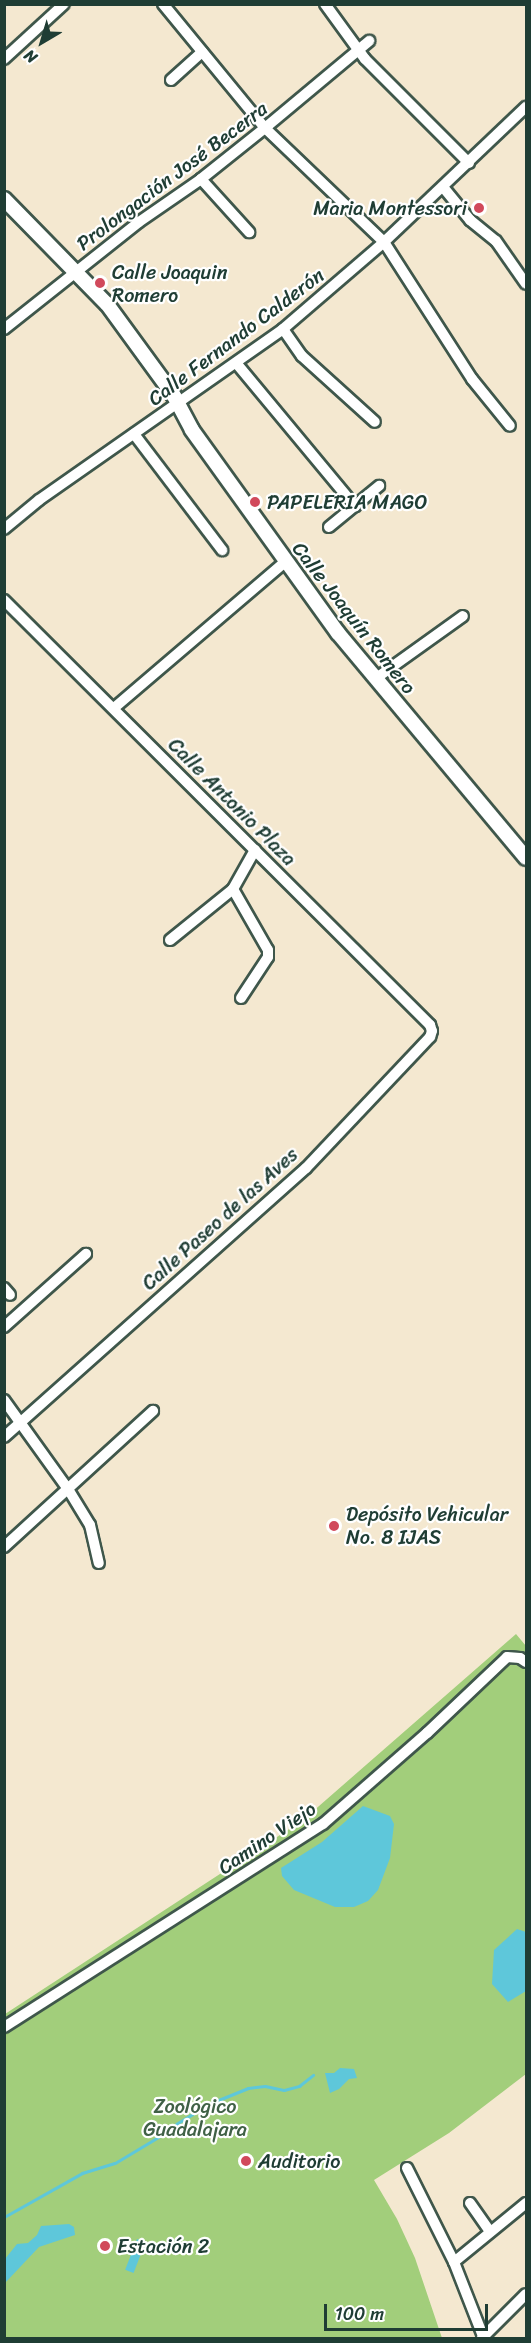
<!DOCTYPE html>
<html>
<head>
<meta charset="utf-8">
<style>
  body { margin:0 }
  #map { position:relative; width:531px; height:2343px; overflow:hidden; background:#f4e8d0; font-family:Sriracha,sans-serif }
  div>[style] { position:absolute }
  .green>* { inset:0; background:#a2ce7b }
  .water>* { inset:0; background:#5ec7da; transform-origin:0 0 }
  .stream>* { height:3px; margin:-1.5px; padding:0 1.5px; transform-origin:1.5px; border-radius:1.5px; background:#5ec7da }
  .roads { filter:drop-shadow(2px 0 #3f574b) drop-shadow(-2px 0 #3f574b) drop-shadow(0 2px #3f574b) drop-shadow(0 -2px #3f574b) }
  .minor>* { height:10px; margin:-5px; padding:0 5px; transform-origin:5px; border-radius:5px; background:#fff }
  .tertiary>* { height:14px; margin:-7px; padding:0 7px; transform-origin:7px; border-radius:7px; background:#fff }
  .dots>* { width:16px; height:16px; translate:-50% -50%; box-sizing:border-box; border:3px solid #fff; border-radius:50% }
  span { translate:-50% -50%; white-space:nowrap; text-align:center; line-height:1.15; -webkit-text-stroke:4.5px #fff; paint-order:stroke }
  .street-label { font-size:20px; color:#1f3d34 }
  .poi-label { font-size:20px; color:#1f3d34 }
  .right { translate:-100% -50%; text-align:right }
  .left { translate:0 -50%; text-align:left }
  .park-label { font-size:20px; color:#406146 }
  .frame { position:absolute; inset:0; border:6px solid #1f3d34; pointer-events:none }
  .north { position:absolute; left:12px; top:12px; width:60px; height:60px; -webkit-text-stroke:4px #fff; paint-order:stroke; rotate:218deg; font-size:16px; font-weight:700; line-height:24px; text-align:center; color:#1f3d34 }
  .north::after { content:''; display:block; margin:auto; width:21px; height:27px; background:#1f3d34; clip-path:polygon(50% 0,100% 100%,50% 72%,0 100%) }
  .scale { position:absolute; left:324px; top:2304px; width:164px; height:27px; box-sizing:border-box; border:3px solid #1f3d34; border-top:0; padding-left:8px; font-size:18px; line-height:21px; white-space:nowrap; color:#1f3d34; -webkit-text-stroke:4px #fff; paint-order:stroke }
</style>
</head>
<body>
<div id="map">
  <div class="green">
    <i style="clip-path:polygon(516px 1634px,526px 1646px,526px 2074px,449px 2133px,374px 2180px,397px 2219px,415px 2258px,442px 2338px,5px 2338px,5px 2014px,303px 1820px)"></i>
  </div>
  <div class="water">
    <i style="clip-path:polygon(363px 1806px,390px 1816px,394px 1824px,390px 1858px,378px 1890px,368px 1901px,354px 1907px,335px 1907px,294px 1890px,282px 1876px,281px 1868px,322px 1842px)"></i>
    <i style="clip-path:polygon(517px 1929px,526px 1932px,526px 1991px,508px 2002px,492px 1984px,494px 1950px)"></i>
    <i style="clip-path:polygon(340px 2068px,354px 2069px,357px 2078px,349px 2079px,339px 2089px,330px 2093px,325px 2073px,334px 2073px)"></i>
    <i style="clip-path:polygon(69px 2224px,74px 2227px,75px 2235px,39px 2247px,5px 2283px,5px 2259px,17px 2244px,28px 2243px,37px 2235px,41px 2226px)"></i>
    <i style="left:137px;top:2239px;width:9px;height:33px;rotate:21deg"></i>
  </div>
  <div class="stream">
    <i style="left:176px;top:2124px;width:41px;rotate:-31deg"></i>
    <i style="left:211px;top:2103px;width:40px;rotate:-22deg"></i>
    <i style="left:248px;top:2088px;width:17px;rotate:-7deg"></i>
    <i style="left:265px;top:2086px;width:19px;rotate:12deg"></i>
    <i style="left:284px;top:2090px;width:16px;rotate:-15deg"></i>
    <i style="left:299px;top:2086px;width:18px;rotate:-38deg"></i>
    <i style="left:4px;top:2217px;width:90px;rotate:-29.4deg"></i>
    <i style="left:82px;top:2173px;width:34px;rotate:-17deg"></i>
    <i style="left:115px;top:2163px;width:52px;rotate:-31deg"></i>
  </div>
  <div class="roads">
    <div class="minor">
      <i style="left:163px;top:4px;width:161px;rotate:50.6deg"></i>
      <i style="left:265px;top:128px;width:165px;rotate:43.8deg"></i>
      <i style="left:384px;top:242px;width:163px;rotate:57.3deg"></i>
      <i style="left:472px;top:379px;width:60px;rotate:51deg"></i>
      <i style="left:325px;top:4px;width:68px;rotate:54deg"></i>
      <i style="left:365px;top:59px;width:147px;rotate:45deg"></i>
      <i style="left:4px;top:59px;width:81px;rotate:-42.5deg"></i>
      <i style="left:171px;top:80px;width:42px;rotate:-42.1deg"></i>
      <i style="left:201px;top:179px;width:72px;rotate:47.8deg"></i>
      <i style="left:443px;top:187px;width:43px;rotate:50.7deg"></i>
      <i style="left:470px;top:220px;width:33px;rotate:39deg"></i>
      <i style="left:496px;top:241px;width:52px;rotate:55.1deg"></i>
      <i style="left:4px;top:329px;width:172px;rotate:-38.4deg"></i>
      <i style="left:139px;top:222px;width:75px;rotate:-34.7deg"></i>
      <i style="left:201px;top:179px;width:82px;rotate:-38.6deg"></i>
      <i style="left:265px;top:128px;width:136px;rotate:-39.9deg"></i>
      <i style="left:283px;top:329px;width:33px;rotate:55deg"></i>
      <i style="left:302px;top:356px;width:98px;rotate:42.1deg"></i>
      <i style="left:237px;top:364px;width:185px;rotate:50.3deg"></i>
      <i style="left:134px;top:434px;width:146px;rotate:52.8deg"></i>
      <i style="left:329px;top:527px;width:65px;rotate:-39.4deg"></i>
      <i style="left:4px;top:529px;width:45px;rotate:-39.6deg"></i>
      <i style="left:39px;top:500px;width:298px;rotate:-35deg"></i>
      <i style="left:283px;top:329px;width:133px;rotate:-40.7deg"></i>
      <i style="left:384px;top:242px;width:196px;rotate:-43.6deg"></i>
      <i style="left:4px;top:600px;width:602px;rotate:44.93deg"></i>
      <i style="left:430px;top:1025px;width:6px;rotate:72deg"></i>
      <i style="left:432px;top:1031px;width:6px;rotate:108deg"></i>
      <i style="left:430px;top:1037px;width:180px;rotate:133.4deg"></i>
      <i style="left:306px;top:1168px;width:404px;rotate:138.3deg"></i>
      <i style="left:375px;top:679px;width:108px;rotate:-35.6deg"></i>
      <i style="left:114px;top:708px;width:225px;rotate:-40.5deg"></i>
      <i style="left:233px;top:889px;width:70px;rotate:60.2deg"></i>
      <i style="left:268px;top:950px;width:7px;rotate:90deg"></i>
      <i style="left:268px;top:957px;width:49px;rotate:123.4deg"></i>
      <i style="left:170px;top:940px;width:81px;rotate:-39deg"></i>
      <i style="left:233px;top:889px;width:45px;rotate:-60.6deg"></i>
      <i style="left:4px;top:1288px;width:9px;rotate:49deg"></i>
      <i style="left:4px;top:1327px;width:110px;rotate:-41.7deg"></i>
      <i style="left:4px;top:1400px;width:110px;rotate:54.3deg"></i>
      <i style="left:68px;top:1489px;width:42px;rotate:58.6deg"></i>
      <i style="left:90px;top:1525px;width:39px;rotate:77deg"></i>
      <i style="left:4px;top:1547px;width:202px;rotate:-42.4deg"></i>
      <i style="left:4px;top:2027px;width:378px;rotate:-32.5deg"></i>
      <i style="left:323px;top:1824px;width:138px;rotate:-41.2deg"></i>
      <i style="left:427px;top:1733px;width:110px;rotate:-43.5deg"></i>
      <i style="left:507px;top:1657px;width:13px;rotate:4deg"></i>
      <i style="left:520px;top:1658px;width:7px;rotate:34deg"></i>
      <i style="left:407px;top:2168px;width:105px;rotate:63.4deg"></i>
      <i style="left:454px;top:2262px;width:79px;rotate:68.6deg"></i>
      <i style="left:470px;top:2203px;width:35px;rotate:55deg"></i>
      <i style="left:454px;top:2262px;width:93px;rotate:-39.3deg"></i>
      <i style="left:482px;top:2338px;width:62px;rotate:-45deg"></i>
    </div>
    <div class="tertiary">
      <i style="left:4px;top:199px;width:147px;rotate:45.6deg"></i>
      <i style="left:107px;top:304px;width:114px;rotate:53.9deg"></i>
      <i style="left:174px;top:396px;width:38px;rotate:62deg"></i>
      <i style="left:192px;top:430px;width:250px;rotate:54.3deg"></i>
      <i style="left:338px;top:633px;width:293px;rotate:50.1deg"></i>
    </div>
  </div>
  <div class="dots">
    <i style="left:479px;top:208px;background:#d1495b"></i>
    <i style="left:100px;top:283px;background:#d1495b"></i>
    <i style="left:255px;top:502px;background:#d1495b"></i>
    <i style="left:334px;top:1526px;background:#d1495b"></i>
    <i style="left:246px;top:2161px;background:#d1495b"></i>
    <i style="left:105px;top:2246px;background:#d1495b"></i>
  </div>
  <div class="street-label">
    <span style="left:172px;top:176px;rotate:-37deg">Prolongación José Becerra</span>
    <span style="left:236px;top:337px;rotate:-37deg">Calle Fernando Calderón</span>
    <span style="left:354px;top:618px;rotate:52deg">Calle Joaquín Romero</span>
    <span style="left:232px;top:802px;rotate:45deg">Calle Antonio Plaza</span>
    <span style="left:220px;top:1219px;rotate:-42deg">Calle Paseo de las Aves</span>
    <span style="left:267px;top:1838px;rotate:-34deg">Camino Viejo</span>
  </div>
  <div class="poi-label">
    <span class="right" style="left:467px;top:208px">Maria Montessori</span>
    <span class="left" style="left:112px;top:284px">Calle Joaquin<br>Romero</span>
    <span class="left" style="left:267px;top:502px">PAPELERIA MAGO</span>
    <span class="left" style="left:346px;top:1526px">Depósito Vehicular<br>No. 8 IJAS</span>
    <span class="left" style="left:258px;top:2161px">Auditorio</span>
    <span class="left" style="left:117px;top:2246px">Estación 2</span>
  </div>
  <div class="park-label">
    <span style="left:195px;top:2118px">Zoológico<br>Guadalajara</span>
  </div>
  <div class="frame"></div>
  <div class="north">N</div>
  <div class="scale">100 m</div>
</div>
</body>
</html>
